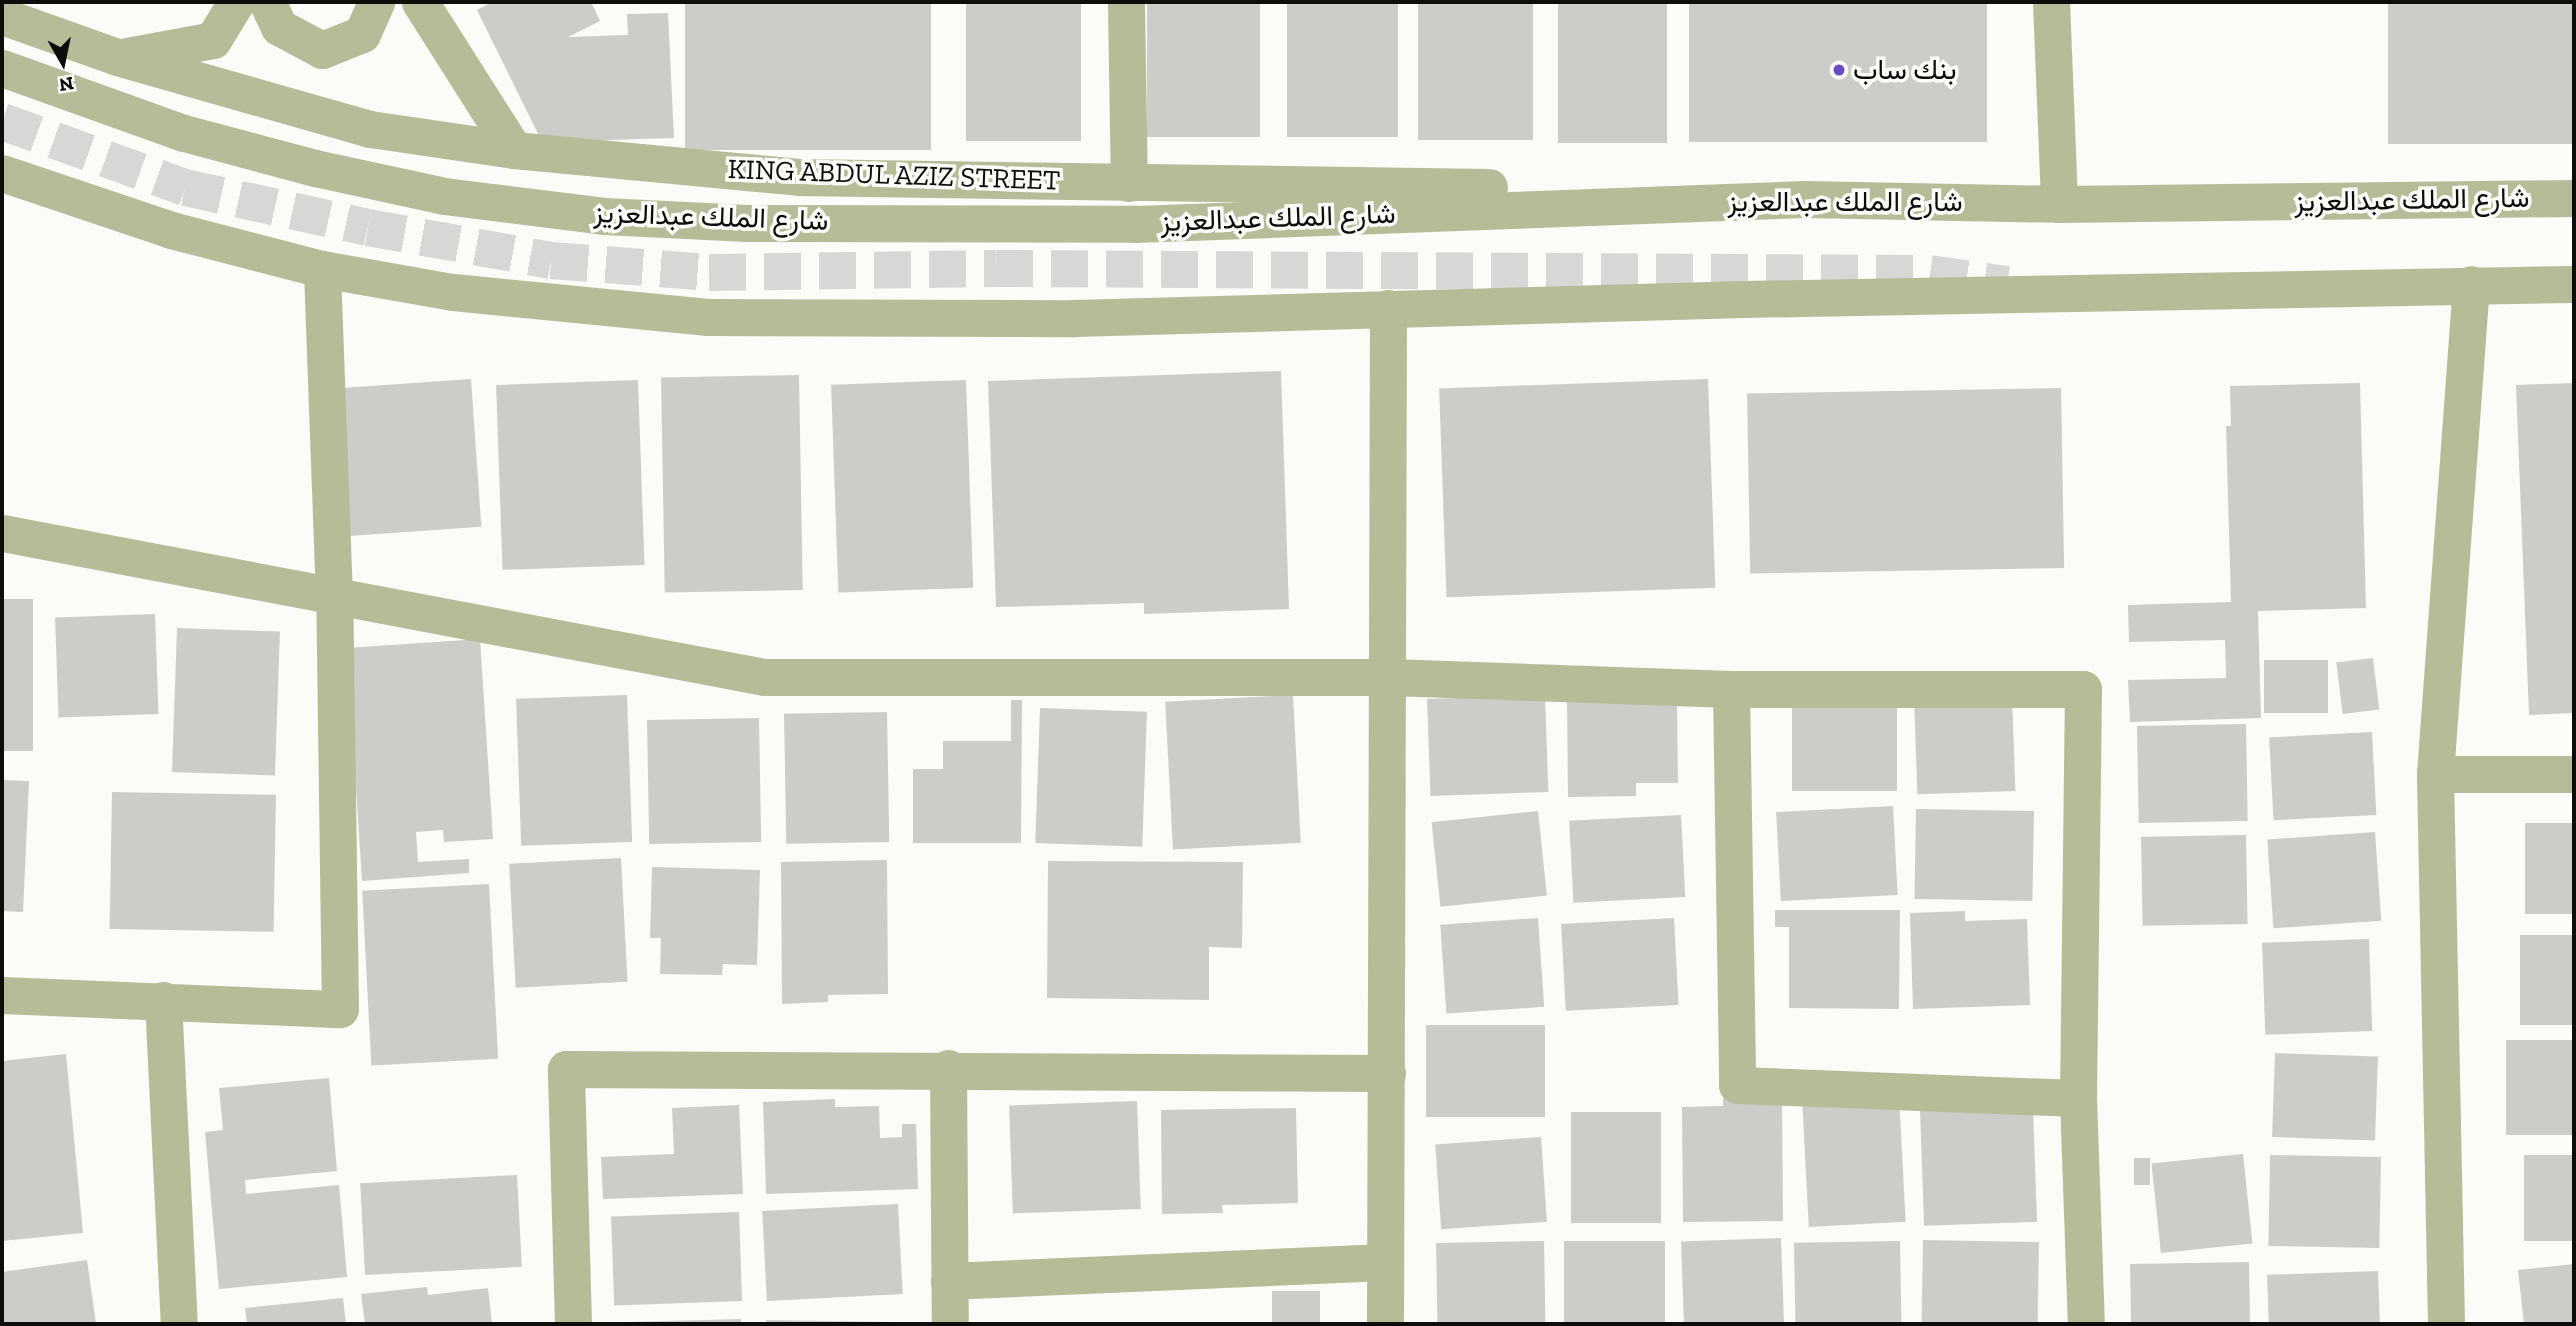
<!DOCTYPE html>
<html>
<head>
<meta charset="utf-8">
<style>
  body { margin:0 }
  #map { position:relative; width:2576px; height:1326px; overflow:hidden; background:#fbfbf8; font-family:"Zilla Slab",Vazirmatn,serif }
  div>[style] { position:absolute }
  .building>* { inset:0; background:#ccccc9; transform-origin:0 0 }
  .minor-tunnel>* { height:37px; margin-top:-18.5px; transform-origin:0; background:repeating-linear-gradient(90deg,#d7d7d5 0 37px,transparent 0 55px) }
  .minor>* { height:37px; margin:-18.5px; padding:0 18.5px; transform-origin:18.5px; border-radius:18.5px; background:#b8bb98 }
  .dots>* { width:19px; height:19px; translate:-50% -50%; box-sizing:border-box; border:4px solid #fbfbf8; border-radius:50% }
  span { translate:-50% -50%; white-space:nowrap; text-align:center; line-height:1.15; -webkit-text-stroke:7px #fbfbf8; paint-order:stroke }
  .poi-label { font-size:28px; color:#0d0d0c }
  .left { translate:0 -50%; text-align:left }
  .street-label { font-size:28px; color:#0d0d0c }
  .frame { position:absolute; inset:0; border:4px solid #0d0d0c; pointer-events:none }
  .north { position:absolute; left:28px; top:28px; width:70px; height:70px; -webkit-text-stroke:5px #fbfbf8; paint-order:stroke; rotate:171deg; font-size:19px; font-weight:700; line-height:28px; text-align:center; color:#0d0d0c }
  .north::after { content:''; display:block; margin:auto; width:24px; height:32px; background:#0d0d0c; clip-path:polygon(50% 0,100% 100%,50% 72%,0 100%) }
</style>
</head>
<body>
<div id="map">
  <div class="building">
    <i style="clip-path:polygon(492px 2px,591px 2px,600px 21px,568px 37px,628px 35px,627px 14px,668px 13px,674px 138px,542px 142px,477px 10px)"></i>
    <i style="left:685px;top:2px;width:246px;height:148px"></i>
    <i style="left:966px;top:2px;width:115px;height:139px"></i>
    <i style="left:1147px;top:2px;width:113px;height:135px"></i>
    <i style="left:1287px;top:2px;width:111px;height:135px"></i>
    <i style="left:1418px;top:2px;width:115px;height:138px"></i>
    <i style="left:1558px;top:2px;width:109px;height:141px"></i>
    <i style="left:1689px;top:2px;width:298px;height:140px"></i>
    <i style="left:2388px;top:2px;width:186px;height:142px"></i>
    <i style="clip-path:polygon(1281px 371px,1289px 609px,1144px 614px,1144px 603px,996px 607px,988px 381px)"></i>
    <i style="left:799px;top:375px;width:215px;height:138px;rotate:89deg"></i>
    <i style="left:471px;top:379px;width:148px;height:133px;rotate:86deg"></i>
    <i style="left:1708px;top:379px;width:209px;height:269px;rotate:88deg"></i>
    <i style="left:638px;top:380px;width:185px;height:142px;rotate:88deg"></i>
    <i style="left:966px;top:380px;width:208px;height:135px;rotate:88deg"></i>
    <i style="clip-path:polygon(2360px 383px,2366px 608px,2258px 611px,2261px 718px,2130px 722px,2128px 680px,2226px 678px,2225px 640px,2129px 642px,2128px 605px,2231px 602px,2226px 426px,2231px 426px,2230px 386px)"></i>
    <i style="clip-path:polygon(2574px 383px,2574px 713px,2529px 715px,2516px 385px)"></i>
    <i style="left:2061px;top:388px;width:180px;height:314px;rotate:89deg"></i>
    <i style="left:2px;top:599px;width:31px;height:152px"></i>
    <i style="left:155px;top:614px;width:100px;height:100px;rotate:88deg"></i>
    <i style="left:177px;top:628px;width:103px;height:144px;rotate:2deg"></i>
    <i style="clip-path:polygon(480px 639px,493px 839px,444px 842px,443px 830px,416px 832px,418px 862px,469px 859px,469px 873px,362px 881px,347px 648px)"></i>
    <i style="left:2373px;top:658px;width:52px;height:37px;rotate:83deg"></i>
    <i style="left:2264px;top:660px;width:64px;height:53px"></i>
    <i style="left:627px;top:695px;width:147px;height:111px;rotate:88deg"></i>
    <i style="left:1293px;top:695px;width:148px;height:128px;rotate:87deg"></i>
    <i style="left:1545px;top:695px;width:97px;height:118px;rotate:88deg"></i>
    <i style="left:2012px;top:695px;width:96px;height:98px;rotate:88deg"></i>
    <i style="clip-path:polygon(1567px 698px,1677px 698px,1678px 783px,1636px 783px,1636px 796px,1568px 797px)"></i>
    <i style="left:1897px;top:698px;width:93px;height:105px;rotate:90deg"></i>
    <i style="clip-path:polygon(1011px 700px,1022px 700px,1021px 843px,913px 843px,913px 769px,943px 769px,943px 741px,1011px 741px)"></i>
    <i style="left:1040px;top:708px;width:107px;height:135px;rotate:2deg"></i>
    <i style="left:887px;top:712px;width:130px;height:103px;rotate:89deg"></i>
    <i style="left:759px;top:718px;width:124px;height:112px;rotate:89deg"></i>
    <i style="left:2246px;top:724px;width:97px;height:109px;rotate:89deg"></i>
    <i style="left:2372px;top:732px;width:83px;height:103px;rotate:87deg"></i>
    <i style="clip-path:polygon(2px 780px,29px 781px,23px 912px,2px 911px)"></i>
    <i style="left:112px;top:792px;width:164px;height:137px;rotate:1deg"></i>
    <i style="left:1893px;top:806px;width:89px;height:117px;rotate:87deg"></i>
    <i style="left:1916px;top:809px;width:118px;height:90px;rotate:1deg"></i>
    <i style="left:1538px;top:811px;width:85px;height:107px;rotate:84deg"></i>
    <i style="left:1681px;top:815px;width:82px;height:112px;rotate:87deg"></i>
    <i style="left:2574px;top:823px;width:91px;height:49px;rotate:90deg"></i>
    <i style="left:2375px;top:832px;width:89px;height:108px;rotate:86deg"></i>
    <i style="left:2246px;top:835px;width:89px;height:105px;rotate:89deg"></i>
    <i style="left:621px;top:858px;width:124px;height:112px;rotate:87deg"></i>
    <i style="clip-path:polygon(887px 860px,888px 994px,828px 995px,828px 1002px,782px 1004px,781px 862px)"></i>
    <i style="clip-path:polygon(1048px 861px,1243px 862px,1242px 948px,1209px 947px,1209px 1000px,1047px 998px)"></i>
    <i style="clip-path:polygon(652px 867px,760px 870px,757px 965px,723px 964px,722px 975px,660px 974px,661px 938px,650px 938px)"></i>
    <i style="left:489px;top:884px;width:175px;height:127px;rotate:87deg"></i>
    <i style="clip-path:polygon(1775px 910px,1900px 910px,1899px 1009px,1789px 1008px,1789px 927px,1775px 927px)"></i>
    <i style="clip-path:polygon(1965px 911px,1965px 921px,2027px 919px,2030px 1005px,1913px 1009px,1910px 913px)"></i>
    <i style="left:1538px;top:918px;width:89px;height:98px;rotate:86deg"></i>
    <i style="left:1674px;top:918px;width:87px;height:113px;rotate:87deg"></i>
    <i style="left:2520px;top:935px;width:54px;height:90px"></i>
    <i style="left:2369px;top:939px;width:92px;height:107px;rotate:88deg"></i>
    <i style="left:1426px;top:1025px;width:119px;height:92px"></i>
    <i style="left:2574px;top:1040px;width:95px;height:68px;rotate:90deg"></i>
    <i style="left:2275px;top:1053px;width:103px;height:84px;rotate:2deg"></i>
    <i style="clip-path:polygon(66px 1054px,83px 1233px,2px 1241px,2px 1061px)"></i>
    <i style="clip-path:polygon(329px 1078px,337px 1171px,245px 1180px,246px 1194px,339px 1185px,347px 1277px,219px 1289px,205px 1132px,223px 1130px,219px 1088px)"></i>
    <i style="clip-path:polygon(1723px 1090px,1782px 1090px,1783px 1221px,1683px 1222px,1682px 1107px,1723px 1106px)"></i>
    <i style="left:1899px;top:1095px;width:127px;height:97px;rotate:87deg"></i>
    <i style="clip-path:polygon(835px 1099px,835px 1107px,879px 1106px,880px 1138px,902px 1137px,902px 1124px,916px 1124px,918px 1189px,766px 1194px,763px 1102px)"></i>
    <i style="left:1137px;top:1101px;width:108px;height:128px;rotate:88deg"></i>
    <i style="clip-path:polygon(739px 1105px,743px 1194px,603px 1199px,601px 1157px,674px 1154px,672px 1108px)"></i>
    <i style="left:2033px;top:1107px;width:115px;height:113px;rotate:88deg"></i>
    <i style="clip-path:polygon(1296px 1108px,1298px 1203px,1222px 1205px,1223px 1213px,1162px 1214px,1161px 1110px)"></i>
    <i style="left:1571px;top:1112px;width:90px;height:111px"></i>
    <i style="left:1541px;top:1137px;width:85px;height:106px;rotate:86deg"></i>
    <i style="left:2243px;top:1154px;width:90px;height:92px;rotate:84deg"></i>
    <i style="left:2270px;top:1155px;width:111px;height:91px;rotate:1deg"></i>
    <i style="left:2574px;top:1155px;width:86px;height:50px;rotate:90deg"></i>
    <i style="left:2134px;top:1158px;width:16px;height:27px"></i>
    <i style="left:517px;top:1175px;width:92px;height:157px;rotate:87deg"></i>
    <i style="left:898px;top:1204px;width:90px;height:136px;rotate:87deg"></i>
    <i style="left:739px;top:1212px;width:89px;height:128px;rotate:88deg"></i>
    <i style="left:1781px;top:1238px;width:86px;height:100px;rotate:88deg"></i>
    <i style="left:1923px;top:1240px;width:116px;height:84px;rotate:1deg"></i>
    <i style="left:1544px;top:1241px;width:83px;height:108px;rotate:89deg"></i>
    <i style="left:1564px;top:1241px;width:101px;height:83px"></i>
    <i style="left:1900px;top:1241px;width:83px;height:106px;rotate:89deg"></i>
    <i style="clip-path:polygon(87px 1260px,96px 1324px,2px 1324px,2px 1272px)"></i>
    <i style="left:2249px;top:1262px;width:62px;height:119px;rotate:89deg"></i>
    <i style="clip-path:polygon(2574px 1264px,2574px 1324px,2524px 1324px,2518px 1270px)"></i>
    <i style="left:2378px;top:1271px;width:53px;height:111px;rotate:88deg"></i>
    <i style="clip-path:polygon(427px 1287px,428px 1295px,488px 1288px,492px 1324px,365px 1324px,361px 1294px)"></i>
    <i style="left:1272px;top:1291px;width:48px;height:33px"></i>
    <i style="clip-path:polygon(343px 1298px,346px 1324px,247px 1324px,245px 1308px)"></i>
    <i style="clip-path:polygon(741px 1319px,741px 1324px,628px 1324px,628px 1322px)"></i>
    <i style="clip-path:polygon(766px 1320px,892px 1322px,892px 1324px,766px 1324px)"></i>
  </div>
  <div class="minor-tunnel">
    <i style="left:2px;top:121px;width:195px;rotate:19.8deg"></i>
    <i style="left:185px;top:187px;width:187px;rotate:12.3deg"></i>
    <i style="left:368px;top:227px;width:186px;rotate:10.2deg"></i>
    <i style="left:551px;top:260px;width:158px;rotate:4.3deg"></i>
    <i style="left:709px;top:272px;width:287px;rotate:-0.8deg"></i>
    <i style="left:996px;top:268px;width:934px;rotate:0.31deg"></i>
    <i style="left:1930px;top:273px;width:78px;rotate:8.1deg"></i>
  </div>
  <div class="minor">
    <i style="left:267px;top:2px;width:28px;rotate:64deg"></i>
    <i style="left:279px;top:27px;width:49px;rotate:28.1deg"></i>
    <i style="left:322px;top:50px;width:43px;rotate:-21.8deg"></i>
    <i style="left:362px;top:34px;width:35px;rotate:-66deg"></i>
    <i style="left:420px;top:2px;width:175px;rotate:57.6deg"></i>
    <i style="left:1126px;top:2px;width:181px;rotate:89.1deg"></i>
    <i style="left:2051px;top:2px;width:202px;rotate:87.7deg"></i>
    <i style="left:2px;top:16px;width:122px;rotate:19.6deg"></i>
    <i style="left:117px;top:57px;width:263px;rotate:15.9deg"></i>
    <i style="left:370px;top:129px;width:146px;rotate:8.3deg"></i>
    <i style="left:514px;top:150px;width:286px;rotate:5.4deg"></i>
    <i style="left:799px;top:177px;width:690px;rotate:0.83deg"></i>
    <i style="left:127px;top:56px;width:87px;rotate:-10.5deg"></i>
    <i style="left:213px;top:40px;width:44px;rotate:-58.8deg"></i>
    <i style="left:2px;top:68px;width:193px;rotate:19.7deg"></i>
    <i style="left:184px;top:133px;width:136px;rotate:15deg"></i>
    <i style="left:315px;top:168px;width:132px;rotate:12.2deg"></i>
    <i style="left:444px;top:196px;width:161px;rotate:7.1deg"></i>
    <i style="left:604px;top:216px;width:143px;rotate:2.8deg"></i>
    <i style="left:747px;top:223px;width:389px;rotate:0.1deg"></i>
    <i style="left:1136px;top:224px;width:669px;rotate:-2.14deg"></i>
    <i style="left:1805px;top:199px;width:254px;rotate:1.1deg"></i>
    <i style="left:2059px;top:204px;width:515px;rotate:-0.67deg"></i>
    <i style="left:2px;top:173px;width:178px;rotate:18.6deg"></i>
    <i style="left:171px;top:230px;width:156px;rotate:14.5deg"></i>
    <i style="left:322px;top:269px;width:133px;rotate:10deg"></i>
    <i style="left:453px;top:292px;width:256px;rotate:5.6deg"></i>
    <i style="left:708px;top:317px;width:366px;rotate:0.2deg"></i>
    <i style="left:1074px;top:318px;width:670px;rotate:-1.62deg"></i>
    <i style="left:1744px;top:299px;width:830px;rotate:-1.04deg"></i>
    <i style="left:2px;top:533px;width:775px;rotate:10.7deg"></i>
    <i style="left:764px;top:677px;width:626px"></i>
    <i style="left:1390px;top:677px;width:341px;rotate:2deg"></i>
    <i style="left:1731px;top:689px;width:352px"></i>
    <i style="left:2083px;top:689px;width:409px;rotate:90.7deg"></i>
    <i style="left:2078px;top:1098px;width:226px;rotate:88deg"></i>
    <i style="left:1731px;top:689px;width:396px;rotate:89.1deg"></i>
    <i style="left:1737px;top:1085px;width:341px;rotate:2.2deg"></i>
    <i style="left:2435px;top:774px;width:139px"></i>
    <i style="left:2px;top:995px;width:338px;rotate:2.4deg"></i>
    <i style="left:340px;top:1009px;width:411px;rotate:-90.8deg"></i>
    <i style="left:334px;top:598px;width:329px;rotate:-92.1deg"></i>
    <i style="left:163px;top:1000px;width:324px;rotate:87.2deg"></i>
    <i style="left:948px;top:1068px;width:256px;rotate:89.6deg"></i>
    <i style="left:949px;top:1281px;width:436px;rotate:-2.5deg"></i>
    <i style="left:573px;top:1324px;width:255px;rotate:-91.6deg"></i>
    <i style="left:566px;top:1069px;width:821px;rotate:0.28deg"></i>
    <i style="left:1385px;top:1324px;width:1016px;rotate:-89.83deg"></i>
    <i style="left:2446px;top:1324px;width:550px;rotate:-91.15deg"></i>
    <i style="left:2435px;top:774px;width:491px;rotate:-85.8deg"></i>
  </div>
  <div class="dots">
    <i style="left:1839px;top:70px;background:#6b49c2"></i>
  </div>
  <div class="poi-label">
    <span class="left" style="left:1853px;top:70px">بنك ساب</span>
  </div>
  <div class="street-label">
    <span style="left:894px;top:175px;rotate:2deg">KING ABDUL AZIZ STREET</span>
    <span style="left:2412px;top:200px;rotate:-1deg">شارع الملك عبدالعزيز</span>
    <span style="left:1845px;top:202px">شارع الملك عبدالعزيز</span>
    <span style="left:711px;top:217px;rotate:2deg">شارع الملك عبدالعزيز</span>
    <span style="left:1278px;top:218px;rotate:-2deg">شارع الملك عبدالعزيز</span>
  </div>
  <div class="frame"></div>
  <div class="north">N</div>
</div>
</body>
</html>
